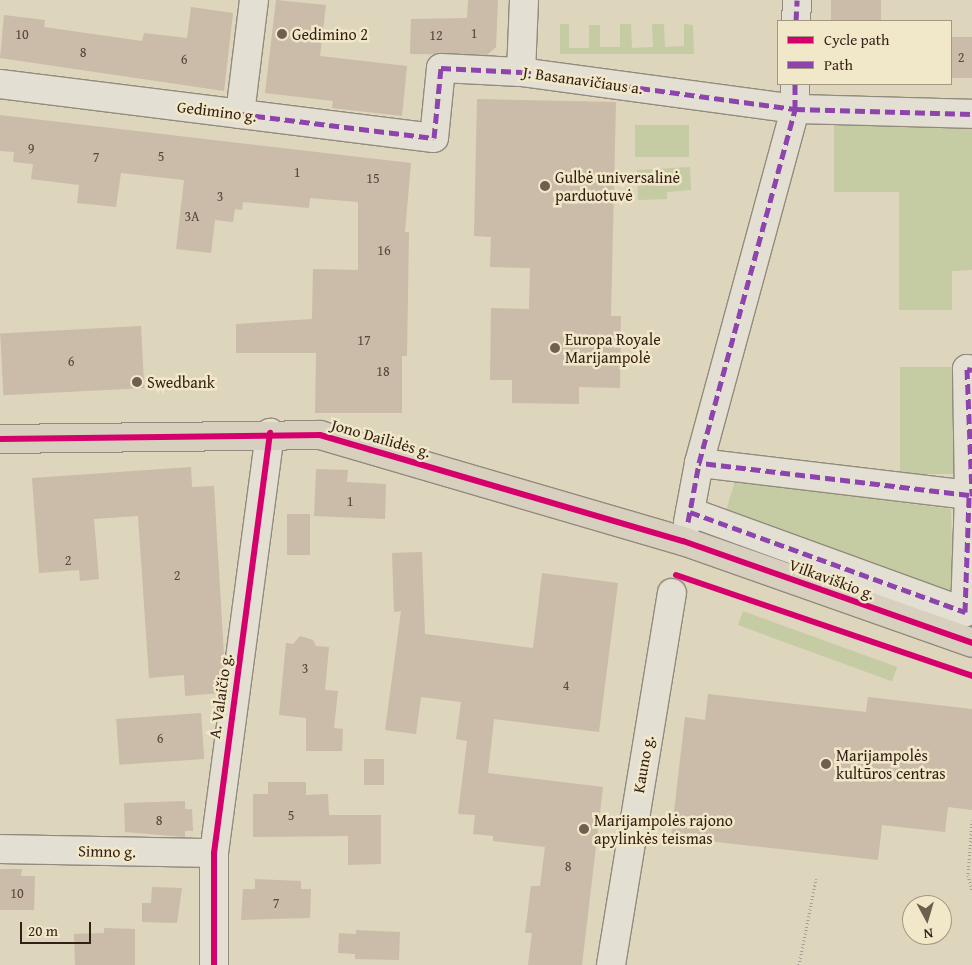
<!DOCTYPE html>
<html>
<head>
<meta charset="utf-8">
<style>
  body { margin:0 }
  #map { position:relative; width:972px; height:965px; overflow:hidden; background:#ddd5bc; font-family:"Gentium Book Plus",serif }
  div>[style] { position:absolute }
  .green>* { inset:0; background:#c5cba3; transform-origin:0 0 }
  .building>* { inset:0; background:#cbbba9; transform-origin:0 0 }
  .path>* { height:3px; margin-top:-1.5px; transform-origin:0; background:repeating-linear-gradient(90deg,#a49f94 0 1px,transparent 0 3.5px) }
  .roads { filter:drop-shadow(1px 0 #928b7c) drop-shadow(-1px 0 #928b7c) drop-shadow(0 1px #928b7c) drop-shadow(0 -1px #928b7c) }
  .street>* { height:28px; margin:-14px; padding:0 14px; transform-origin:14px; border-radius:14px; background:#e3dfd3 }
  .secondary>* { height:28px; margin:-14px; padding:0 14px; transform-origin:14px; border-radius:14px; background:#e3dfd3 }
  .highway>* { height:28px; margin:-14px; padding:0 14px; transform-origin:14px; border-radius:14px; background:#d7d0bf }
  .quiet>* { height:5px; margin-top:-2.5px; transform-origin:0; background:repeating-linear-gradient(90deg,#8e44ad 0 10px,transparent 0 15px) }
  .cycleway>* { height:6px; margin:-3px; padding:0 3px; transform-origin:3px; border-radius:3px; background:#d6006c }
  .dots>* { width:14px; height:14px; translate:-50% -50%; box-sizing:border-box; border:2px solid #f1e8ca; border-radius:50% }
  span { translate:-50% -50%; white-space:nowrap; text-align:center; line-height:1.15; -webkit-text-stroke:5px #f1e8ca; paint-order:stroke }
  .number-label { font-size:14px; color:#5a463a }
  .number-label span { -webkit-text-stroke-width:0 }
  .poi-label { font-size:16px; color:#341f15 }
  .left { translate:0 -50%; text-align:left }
  .street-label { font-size:16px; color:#341f15 }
  .legend { position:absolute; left:777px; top:20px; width:175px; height:65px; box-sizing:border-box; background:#f1e8ca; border:1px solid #a59882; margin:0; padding:6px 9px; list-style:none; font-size:15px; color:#341f15 }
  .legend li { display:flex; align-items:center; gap:10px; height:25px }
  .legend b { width:25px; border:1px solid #a59882 }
  .north { position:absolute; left:902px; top:895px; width:50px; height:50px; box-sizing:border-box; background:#f1e8ca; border:1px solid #a59882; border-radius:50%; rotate:174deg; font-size:14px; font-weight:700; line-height:20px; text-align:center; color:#341f15 }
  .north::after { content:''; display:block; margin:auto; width:18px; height:22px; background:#6f5f4f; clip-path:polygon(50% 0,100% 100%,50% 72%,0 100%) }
  .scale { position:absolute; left:20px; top:922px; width:71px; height:22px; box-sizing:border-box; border:2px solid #341f15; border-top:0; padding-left:6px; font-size:15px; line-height:18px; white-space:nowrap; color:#341f15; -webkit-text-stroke:4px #f1e8ca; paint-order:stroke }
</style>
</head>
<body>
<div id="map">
  <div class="green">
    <i style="clip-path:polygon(560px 24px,569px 24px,569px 48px,589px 48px,589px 25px,600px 25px,600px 47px,620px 47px,620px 24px,631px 24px,632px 48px,653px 47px,652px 24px,664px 24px,665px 47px,684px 46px,684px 24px,693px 25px,694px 54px,560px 54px)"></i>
    <i style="left:635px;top:125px;width:54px;height:32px"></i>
    <i style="clip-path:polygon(834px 125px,972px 125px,972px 270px,952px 271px,952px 310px,899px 310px,899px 192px,834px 192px)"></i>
    <i style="clip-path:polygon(690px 167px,691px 190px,667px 192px,667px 199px,638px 200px,637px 170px)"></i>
    <i style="left:900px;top:367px;width:54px;height:107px"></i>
    <i style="clip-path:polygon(735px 481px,951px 509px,953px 594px,725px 514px)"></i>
    <i style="left:743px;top:611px;width:164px;height:15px;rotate:20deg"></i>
  </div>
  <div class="building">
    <i style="clip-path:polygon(276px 0,326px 5px,320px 56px,407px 66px,402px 116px,332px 108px,333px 101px,265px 93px)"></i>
    <i style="clip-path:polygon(468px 0,498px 0,496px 47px,487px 55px,410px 54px,411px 19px,467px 18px)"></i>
    <i style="left:831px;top:0;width:50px;height:21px"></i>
    <i style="clip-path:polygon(191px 7px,233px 13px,224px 91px,0 58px,4px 15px,45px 20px,44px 27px,142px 41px,144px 33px,187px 38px)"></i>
    <i style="left:951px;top:37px;width:21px;height:41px"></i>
    <i style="clip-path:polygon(477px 99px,616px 102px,611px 316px,621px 316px,620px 388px,579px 387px,579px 404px,512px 403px,512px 380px,490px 380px,491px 308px,529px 309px,530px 268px,490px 267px,491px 237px,474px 236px)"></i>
    <i style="clip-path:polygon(0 115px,411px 163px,405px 232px,409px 232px,407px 356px,402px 356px,402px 413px,315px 413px,316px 353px,236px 353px,236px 324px,312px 319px,313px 269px,358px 270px,358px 202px,310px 198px,309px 208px,243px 202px,242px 210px,235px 209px,233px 222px,215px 220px,211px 253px,176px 249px,184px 180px,121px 173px,116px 207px,77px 203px,79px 185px,31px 179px,33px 164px,13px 162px,14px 152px,0 151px)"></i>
    <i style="left:141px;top:326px;width:62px;height:141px;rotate:87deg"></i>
    <i style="clip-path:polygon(191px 467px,192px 487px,214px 486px,224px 656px,220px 693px,185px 696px,184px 675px,149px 678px,138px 516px,94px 519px,99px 579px,80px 581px,79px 570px,39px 573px,32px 478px)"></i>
    <i style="clip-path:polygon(316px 469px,348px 470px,347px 482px,386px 484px,385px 519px,314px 516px)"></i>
    <i style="left:287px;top:514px;width:23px;height:41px"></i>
    <i style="clip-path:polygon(422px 552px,425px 634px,533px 648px,542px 573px,618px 583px,599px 732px,494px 719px,488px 773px,603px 787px,582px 965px,528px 965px,532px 933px,525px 933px,531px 886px,540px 886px,545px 847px,493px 841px,493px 836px,473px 834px,475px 815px,458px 814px,467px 741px,456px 739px,461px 702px,421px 697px,416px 734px,385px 730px,401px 611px,394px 612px,392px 553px)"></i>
    <i style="clip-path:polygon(300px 636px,313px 640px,316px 646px,329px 647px,325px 690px,338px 691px,334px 728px,343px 729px,342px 751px,306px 751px,306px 718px,279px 715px,286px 643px,293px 644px)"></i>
    <i style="clip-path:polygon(708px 694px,866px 712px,868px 697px,972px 709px,972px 810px,948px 807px,945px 832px,882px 825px,878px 860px,671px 837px,685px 717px,705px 720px)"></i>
    <i style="left:201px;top:713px;width:46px;height:85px;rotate:86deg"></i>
    <i style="left:364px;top:759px;width:20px;height:26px"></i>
    <i style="clip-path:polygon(268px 782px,306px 782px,306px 795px,328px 794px,329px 815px,381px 815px,381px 864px,348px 865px,348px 836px,253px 837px,253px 794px,268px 794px)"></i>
    <i style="clip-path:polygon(185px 801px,185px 809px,192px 809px,193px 831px,185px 831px,185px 837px,125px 832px,124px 803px)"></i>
    <i style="clip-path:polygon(0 869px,22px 869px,21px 876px,35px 876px,34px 910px,0 910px)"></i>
    <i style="clip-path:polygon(255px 879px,301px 881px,301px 889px,311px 889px,310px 918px,241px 920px,243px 889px,255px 889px)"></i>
    <i style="clip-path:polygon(152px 887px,182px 888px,177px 923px,142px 922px,142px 903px,151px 903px)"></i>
    <i style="clip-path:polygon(104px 928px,135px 929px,135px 965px,75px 965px,74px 934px,104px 933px)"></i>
    <i style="clip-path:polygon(356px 930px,400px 932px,399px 960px,355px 959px,355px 954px,338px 953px,339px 933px,356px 934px)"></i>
  </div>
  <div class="path">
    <i style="left:972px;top:820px;width:55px;rotate:94.2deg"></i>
    <i style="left:968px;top:875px;width:16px;rotate:76deg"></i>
    <i style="left:799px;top:965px;width:88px;rotate:-78.8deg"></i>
  </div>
  <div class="roads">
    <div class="street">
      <i style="left:796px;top:21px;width:21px;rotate:-87deg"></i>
      <i style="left:521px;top:72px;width:72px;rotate:-87.6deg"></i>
      <i style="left:0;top:84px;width:437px;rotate:7.1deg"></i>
      <i style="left:434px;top:138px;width:70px;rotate:-84.3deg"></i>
      <i style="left:441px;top:68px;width:80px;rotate:2.9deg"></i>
      <i style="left:521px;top:72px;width:276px;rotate:7.7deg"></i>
      <i style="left:795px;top:109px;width:177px;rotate:1.6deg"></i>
      <i style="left:240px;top:114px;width:115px;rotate:-83deg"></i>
      <i style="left:969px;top:495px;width:126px;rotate:-90.9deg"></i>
      <i style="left:967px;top:369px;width:5px;rotate:11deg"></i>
      <i style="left:690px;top:512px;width:293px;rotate:20deg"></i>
      <i style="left:965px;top:612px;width:117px;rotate:-88deg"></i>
      <i style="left:969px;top:495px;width:272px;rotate:-173.2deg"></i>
      <i style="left:688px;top:522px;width:60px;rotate:-79.4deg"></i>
      <i style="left:699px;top:463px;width:367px;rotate:-74.8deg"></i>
      <i style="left:795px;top:109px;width:25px;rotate:-90deg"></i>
      <i style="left:0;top:849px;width:214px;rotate:1.1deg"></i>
      <i style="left:214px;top:965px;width:112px;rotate:-90deg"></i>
      <i style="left:214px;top:853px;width:424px;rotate:-82.4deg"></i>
    </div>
    <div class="secondary">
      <i style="left:611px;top:965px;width:377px;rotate:-80.7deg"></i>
    </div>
    <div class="highway">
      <i style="left:0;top:439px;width:320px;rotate:-0.7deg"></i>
      <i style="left:320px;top:435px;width:378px;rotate:16.3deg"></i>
      <i style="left:683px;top:541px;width:306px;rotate:19.4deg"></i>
    </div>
  </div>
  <div class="quiet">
    <i style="left:796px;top:21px;width:21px;rotate:-87deg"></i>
    <i style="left:240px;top:114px;width:195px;rotate:7.1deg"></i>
    <i style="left:434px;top:138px;width:70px;rotate:-84.3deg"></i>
    <i style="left:441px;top:68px;width:80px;rotate:2.9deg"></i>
    <i style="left:521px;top:72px;width:276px;rotate:7.7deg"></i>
    <i style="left:795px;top:109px;width:177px;rotate:1.6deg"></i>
    <i style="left:972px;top:370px;width:5px;rotate:-169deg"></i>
    <i style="left:967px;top:369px;width:127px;rotate:87.7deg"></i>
    <i style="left:690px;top:512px;width:293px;rotate:20deg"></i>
    <i style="left:965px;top:612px;width:117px;rotate:-88deg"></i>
    <i style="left:969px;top:495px;width:272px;rotate:-173.2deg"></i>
    <i style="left:688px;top:522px;width:60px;rotate:-79.4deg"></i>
    <i style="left:699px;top:463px;width:367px;rotate:-74.8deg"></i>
    <i style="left:795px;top:109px;width:25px;rotate:-90deg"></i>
  </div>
  <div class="cycleway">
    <i style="left:0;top:439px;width:320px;rotate:-0.7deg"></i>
    <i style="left:320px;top:435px;width:378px;rotate:16.3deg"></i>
    <i style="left:683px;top:541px;width:306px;rotate:19.4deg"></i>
    <i style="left:676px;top:575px;width:313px;rotate:18.8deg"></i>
    <i style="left:214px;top:965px;width:112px;rotate:-90deg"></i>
    <i style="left:214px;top:853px;width:424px;rotate:-82.4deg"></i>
  </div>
  <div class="dots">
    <i style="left:282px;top:34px;background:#6f5f4f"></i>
    <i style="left:545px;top:186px;background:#6f5f4f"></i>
    <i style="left:555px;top:348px;background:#6f5f4f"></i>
    <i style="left:137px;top:382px;background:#6f5f4f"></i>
    <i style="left:826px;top:764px;background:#6f5f4f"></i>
    <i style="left:584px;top:829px;background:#6f5f4f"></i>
  </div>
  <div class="number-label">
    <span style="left:474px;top:33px">1</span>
    <span style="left:22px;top:34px">10</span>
    <span style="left:436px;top:35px">12</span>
    <span style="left:83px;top:52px">8</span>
    <span style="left:961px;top:57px">2</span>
    <span style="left:184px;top:59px">6</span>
    <span style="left:31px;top:148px">9</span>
    <span style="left:161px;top:156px">5</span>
    <span style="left:96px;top:157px">7</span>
    <span style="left:297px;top:172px">1</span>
    <span style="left:373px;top:178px">15</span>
    <span style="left:220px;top:196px">3</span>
    <span style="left:192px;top:216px">3A</span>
    <span style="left:384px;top:250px">16</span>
    <span style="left:364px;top:340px">17</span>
    <span style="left:71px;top:361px">6</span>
    <span style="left:383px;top:371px">18</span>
    <span style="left:350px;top:501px">1</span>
    <span style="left:68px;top:560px">2</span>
    <span style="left:177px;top:575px">2</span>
    <span style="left:305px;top:668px">3</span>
    <span style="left:566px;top:685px">4</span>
    <span style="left:160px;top:738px">6</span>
    <span style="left:291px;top:815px">5</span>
    <span style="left:159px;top:820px">8</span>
    <span style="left:568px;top:866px">8</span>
    <span style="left:17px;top:893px">10</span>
    <span style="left:276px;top:903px">7</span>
  </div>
  <div class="poi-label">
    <span class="left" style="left:292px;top:34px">Gedimino 2</span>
    <span class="left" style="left:555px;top:186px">Gulbė universalinė<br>parduotuvė</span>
    <span class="left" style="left:565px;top:348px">Europa Royale<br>Marijampolė</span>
    <span class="left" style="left:147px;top:382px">Swedbank</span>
    <span class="left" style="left:836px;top:764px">Marijampolės<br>kultūros centras</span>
    <span class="left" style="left:594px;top:829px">Marijampolės rajono<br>apylinkės teismas</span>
  </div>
  <div class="street-label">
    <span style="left:583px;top:80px;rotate:8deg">J. Basanavičiaus a.</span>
    <span style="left:217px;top:111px;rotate:7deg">Gedimino g.</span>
    <span style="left:381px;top:438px;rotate:16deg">Jono Dailidės g.</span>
    <span style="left:832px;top:579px;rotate:20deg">Vilkaviškio g.</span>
    <span style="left:220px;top:696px;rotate:-82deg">A. Valaičio g.</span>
    <span style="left:643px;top:764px;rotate:-80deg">Kauno g.</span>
    <span style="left:107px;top:851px;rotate:1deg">Simno g.</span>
  </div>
  <ul class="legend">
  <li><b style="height:6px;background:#d6006c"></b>Cycle path</li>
  <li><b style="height:6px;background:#8e44ad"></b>Path</li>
  </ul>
  <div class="north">N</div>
  <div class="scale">20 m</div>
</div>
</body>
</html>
